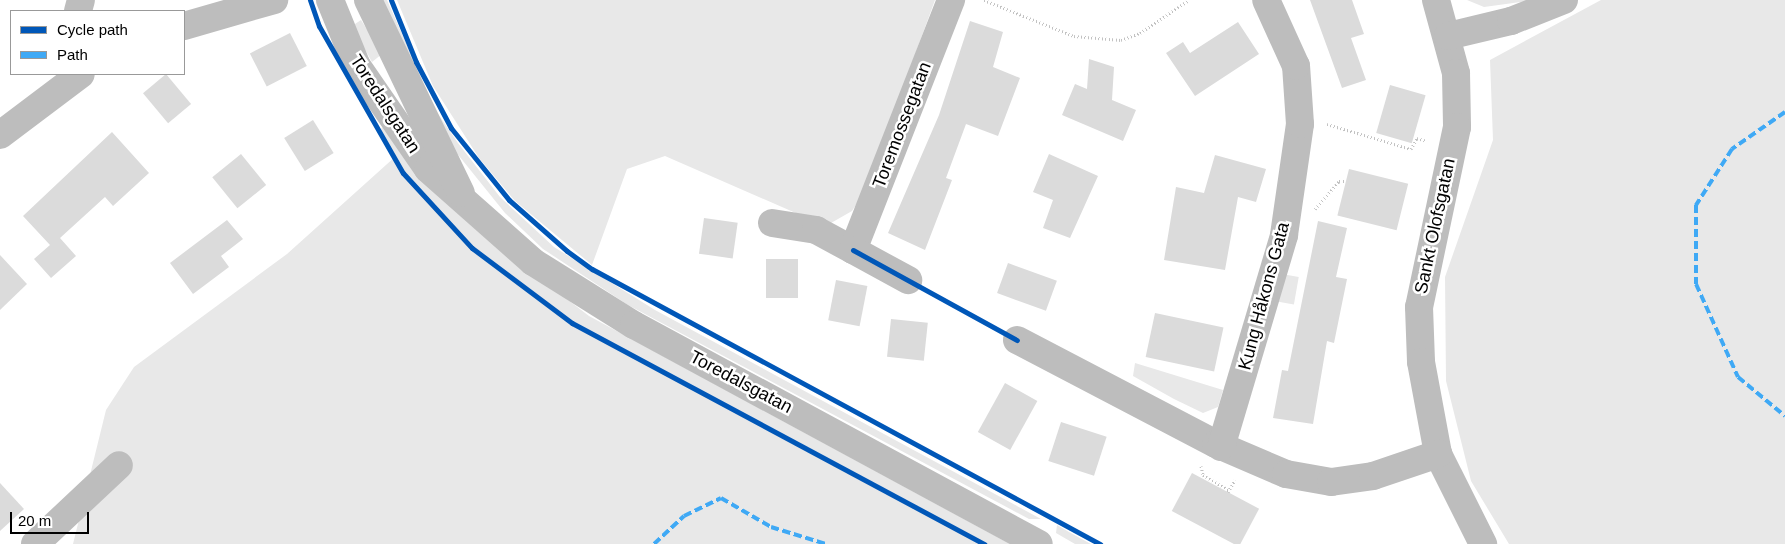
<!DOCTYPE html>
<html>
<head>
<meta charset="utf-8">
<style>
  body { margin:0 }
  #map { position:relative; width:1785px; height:544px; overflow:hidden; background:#fff; font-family:Helvetica,sans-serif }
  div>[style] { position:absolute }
  .green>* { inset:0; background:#e8e8e8; transform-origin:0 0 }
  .building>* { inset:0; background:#dbdbdb; transform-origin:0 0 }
  .path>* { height:3px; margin-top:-1.5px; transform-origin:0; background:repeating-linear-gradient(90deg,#c2c2c2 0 1px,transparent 0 3.5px) }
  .minor>* { height:28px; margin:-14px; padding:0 14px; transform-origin:14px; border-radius:14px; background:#bdbdbd }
  .quiet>* { height:4px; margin-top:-2px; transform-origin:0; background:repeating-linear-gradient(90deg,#3fa9f5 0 8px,transparent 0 12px) }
  .cycleway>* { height:5px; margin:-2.5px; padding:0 2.5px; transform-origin:2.5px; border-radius:2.5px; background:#0057b8 }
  span { translate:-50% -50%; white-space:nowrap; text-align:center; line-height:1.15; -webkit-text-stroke:5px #fff; paint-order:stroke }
  .street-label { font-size:18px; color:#000 }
  .legend { position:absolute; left:10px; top:10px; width:175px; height:65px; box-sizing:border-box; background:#fff; border:1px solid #999; margin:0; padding:6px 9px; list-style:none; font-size:15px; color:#000 }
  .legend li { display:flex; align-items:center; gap:10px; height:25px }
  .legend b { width:25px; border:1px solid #999 }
  .scale { position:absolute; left:10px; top:512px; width:79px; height:22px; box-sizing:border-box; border:2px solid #000; border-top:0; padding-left:6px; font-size:15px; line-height:18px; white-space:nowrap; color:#000; -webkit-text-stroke:4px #fff; paint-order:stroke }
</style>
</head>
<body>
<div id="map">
  <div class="green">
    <i style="clip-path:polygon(375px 0,387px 0,436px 111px,458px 143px,500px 197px,554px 247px,655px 310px,1041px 519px,1029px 519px,628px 305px,543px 249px,505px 213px,451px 146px)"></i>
    <i style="clip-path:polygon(397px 0,935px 0,865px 191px,852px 211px,831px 223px,814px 221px,665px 156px,627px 169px,592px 265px,515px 201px,479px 158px,433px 86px)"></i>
    <i style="clip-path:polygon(1467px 0,1535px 0,1484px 7px)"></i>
    <i style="clip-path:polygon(1601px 0,1785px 0,1785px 544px,1509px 544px,1471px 481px,1446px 381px,1445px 277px,1493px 140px,1490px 60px)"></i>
    <i style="clip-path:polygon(361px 20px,382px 54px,372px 62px,352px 26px)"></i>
    <i style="clip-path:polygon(382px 127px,401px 152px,516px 260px,589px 316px,1010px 544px,73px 544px,106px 410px,134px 367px,287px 254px,396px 156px,380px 132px)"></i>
    <i style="left:1282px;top:274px;width:17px;height:28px;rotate:10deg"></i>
    <i style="clip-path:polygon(1135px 363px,1223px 390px,1218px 407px,1203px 413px,1174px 399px,1133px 376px)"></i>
    <i style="clip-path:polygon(1057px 525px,1069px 532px,1091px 544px,1075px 544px,1056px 533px)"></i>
  </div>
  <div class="building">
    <i style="clip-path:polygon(1310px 0,1352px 0,1364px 34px,1351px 38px,1366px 80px,1342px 88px)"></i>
    <i style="clip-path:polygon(970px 21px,1003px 32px,993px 67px,1020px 78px,998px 136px,966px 124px,946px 178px,952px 180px,925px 250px,888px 233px,939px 115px)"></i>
    <i style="clip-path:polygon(1238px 22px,1259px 54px,1195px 96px,1166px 53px,1183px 42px,1190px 53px)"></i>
    <i style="left:290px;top:33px;width:37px;height:45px;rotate:63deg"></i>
    <i style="clip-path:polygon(1089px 59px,1114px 67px,1112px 100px,1136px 110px,1123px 141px,1062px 115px,1075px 84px,1087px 89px)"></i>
    <i style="left:166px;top:74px;width:39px;height:30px;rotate:50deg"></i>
    <i style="left:1390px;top:85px;width:37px;height:50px;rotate:16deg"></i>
    <i style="left:313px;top:120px;width:39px;height:34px;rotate:58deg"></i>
    <i style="clip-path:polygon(112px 132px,149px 173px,113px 206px,105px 197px,60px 238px,76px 256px,51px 278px,34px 259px,50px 245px,23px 216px)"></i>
    <i style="left:241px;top:154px;width:40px;height:37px;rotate:51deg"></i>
    <i style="clip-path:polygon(1049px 154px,1098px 176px,1070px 238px,1043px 228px,1053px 200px,1033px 192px)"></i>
    <i style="clip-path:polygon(1215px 155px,1266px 169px,1256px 202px,1238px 197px,1225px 270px,1164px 260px,1176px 187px,1204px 193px)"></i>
    <i style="left:1349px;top:169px;width:61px;height:48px;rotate:14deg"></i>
    <i style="left:704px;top:218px;width:34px;height:36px;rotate:8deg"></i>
    <i style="clip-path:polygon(227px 220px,243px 239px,221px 256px,229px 267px,193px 294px,170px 263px)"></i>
    <i style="clip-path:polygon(1318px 221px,1347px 228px,1336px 277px,1347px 279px,1334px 343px,1327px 341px,1313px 424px,1273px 418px,1282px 370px,1288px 371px)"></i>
    <i style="clip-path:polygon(0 255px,27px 284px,0 310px)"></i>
    <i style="left:766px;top:259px;width:32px;height:39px"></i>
    <i style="left:1008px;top:263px;width:52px;height:32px;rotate:20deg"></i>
    <i style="left:836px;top:280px;width:32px;height:41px;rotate:11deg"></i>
    <i style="left:1155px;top:313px;width:70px;height:45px;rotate:12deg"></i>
    <i style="left:891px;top:319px;width:37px;height:38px;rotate:6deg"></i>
    <i style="left:1005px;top:383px;width:37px;height:56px;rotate:29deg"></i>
    <i style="left:1061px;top:422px;width:48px;height:41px;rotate:18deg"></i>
    <i style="left:1192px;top:473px;width:76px;height:43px;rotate:28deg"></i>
    <i style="clip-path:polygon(0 483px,24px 509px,0 531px)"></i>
  </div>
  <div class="path">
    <i style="left:984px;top:0;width:97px;rotate:21.8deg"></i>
    <i style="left:1074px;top:36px;width:47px;rotate:4.9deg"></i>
    <i style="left:1121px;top:40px;width:20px;rotate:-20deg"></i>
    <i style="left:1140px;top:33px;width:59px;rotate:-34deg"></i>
    <i style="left:1327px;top:124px;width:88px;rotate:16.6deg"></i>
    <i style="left:1411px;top:149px;width:13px;rotate:-61deg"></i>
    <i style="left:1417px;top:138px;width:10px;rotate:17deg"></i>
    <i style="left:1315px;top:209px;width:37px;rotate:-49deg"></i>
    <i style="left:1339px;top:181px;width:5px"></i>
    <i style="left:1201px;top:466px;width:9px;rotate:77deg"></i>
    <i style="left:1203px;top:475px;width:30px;rotate:30deg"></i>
    <i style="left:1228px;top:492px;width:14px;rotate:-60deg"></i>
  </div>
  <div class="minor">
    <i style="left:330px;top:0;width:71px;rotate:67.8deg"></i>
    <i style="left:357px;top:66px;width:125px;rotate:55.4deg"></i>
    <i style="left:428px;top:169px;width:140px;rotate:41.5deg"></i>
    <i style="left:533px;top:262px;width:119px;rotate:32deg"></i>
    <i style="left:634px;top:325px;width:460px;rotate:28.4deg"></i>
    <i style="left:368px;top:0;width:214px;rotate:64.3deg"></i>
    <i style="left:1436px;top:0;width:76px;rotate:74.7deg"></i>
    <i style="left:1456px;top:73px;width:54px;rotate:88.9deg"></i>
    <i style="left:1457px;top:127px;width:184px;rotate:101.9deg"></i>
    <i style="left:1419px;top:307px;width:55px;rotate:87.9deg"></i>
    <i style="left:1421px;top:362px;width:94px;rotate:79.5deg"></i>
    <i style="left:1438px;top:454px;width:101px;rotate:63.4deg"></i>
    <i style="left:78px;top:11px;width:11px;rotate:-75deg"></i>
    <i style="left:184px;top:26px;width:94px;rotate:-16.1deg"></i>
    <i style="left:1448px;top:36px;width:65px;rotate:-13.4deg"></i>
    <i style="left:1511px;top:21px;width:57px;rotate:-21.6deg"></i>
    <i style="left:0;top:135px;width:101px;rotate:-37deg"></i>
    <i style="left:772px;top:223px;width:45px;rotate:9deg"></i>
    <i style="left:816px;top:230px;width:42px;rotate:28.4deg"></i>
    <i style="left:853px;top:250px;width:269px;rotate:-68.6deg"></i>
    <i style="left:853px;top:250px;width:63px;rotate:28.6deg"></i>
    <i style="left:1017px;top:340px;width:225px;rotate:27.6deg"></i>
    <i style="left:1216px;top:444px;width:76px;rotate:23.2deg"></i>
    <i style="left:1286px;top:474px;width:46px;rotate:10.1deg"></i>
    <i style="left:1331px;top:482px;width:42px;rotate:-8.1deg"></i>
    <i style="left:1373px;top:476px;width:69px;rotate:-18.7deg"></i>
    <i style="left:1221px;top:447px;width:221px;rotate:-73.4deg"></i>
    <i style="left:1284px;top:235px;width:112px;rotate:-81.8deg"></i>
    <i style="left:1300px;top:124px;width:58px;rotate:-93.9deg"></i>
    <i style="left:1296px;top:66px;width:72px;rotate:-114.4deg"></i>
    <i style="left:35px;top:544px;width:115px;rotate:-43.2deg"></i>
  </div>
  <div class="quiet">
    <i style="left:1785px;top:112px;width:65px;rotate:145.1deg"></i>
    <i style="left:1732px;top:149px;width:67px;rotate:122.7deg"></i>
    <i style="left:1696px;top:205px;width:79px;rotate:90deg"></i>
    <i style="left:1696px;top:284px;width:102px;rotate:65.7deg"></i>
    <i style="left:1738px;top:377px;width:61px;rotate:39.7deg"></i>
    <i style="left:654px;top:544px;width:41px;rotate:-43deg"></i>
    <i style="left:684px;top:516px;width:41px;rotate:-25.9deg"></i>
    <i style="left:721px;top:498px;width:58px;rotate:30.1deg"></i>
    <i style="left:771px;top:527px;width:58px;rotate:17.2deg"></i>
  </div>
  <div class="cycleway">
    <i style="left:310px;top:0;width:28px;rotate:71deg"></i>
    <i style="left:319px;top:26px;width:169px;rotate:60.3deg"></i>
    <i style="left:403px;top:173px;width:102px;rotate:47.4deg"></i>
    <i style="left:472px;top:248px;width:125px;rotate:36.9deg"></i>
    <i style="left:572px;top:323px;width:468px;rotate:28.2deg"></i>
    <i style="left:391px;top:0;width:67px;rotate:68deg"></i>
    <i style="left:416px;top:62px;width:75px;rotate:62.1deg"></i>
    <i style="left:451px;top:128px;width:92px;rotate:51.1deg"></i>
    <i style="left:509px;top:200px;width:77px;rotate:41.3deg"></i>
    <i style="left:567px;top:251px;width:31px;rotate:36deg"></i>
    <i style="left:592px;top:269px;width:578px;rotate:28.43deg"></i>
    <i style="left:853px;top:250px;width:187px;rotate:28.8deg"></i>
  </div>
  <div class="street-label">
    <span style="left:385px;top:104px;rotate:57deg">Toredalsgatan</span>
    <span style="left:902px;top:125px;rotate:-69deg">Toremossegatan</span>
    <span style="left:1435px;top:226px;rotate:-78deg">Sankt Olofsgatan</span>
    <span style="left:1264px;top:296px;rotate:-75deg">Kung Håkons Gata</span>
    <span style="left:741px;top:382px;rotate:28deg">Toredalsgatan</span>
  </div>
  <ul class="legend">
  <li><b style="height:6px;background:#0057b8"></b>Cycle path</li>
  <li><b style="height:6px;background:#3fa9f5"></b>Path</li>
  </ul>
  <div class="scale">20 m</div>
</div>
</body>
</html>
